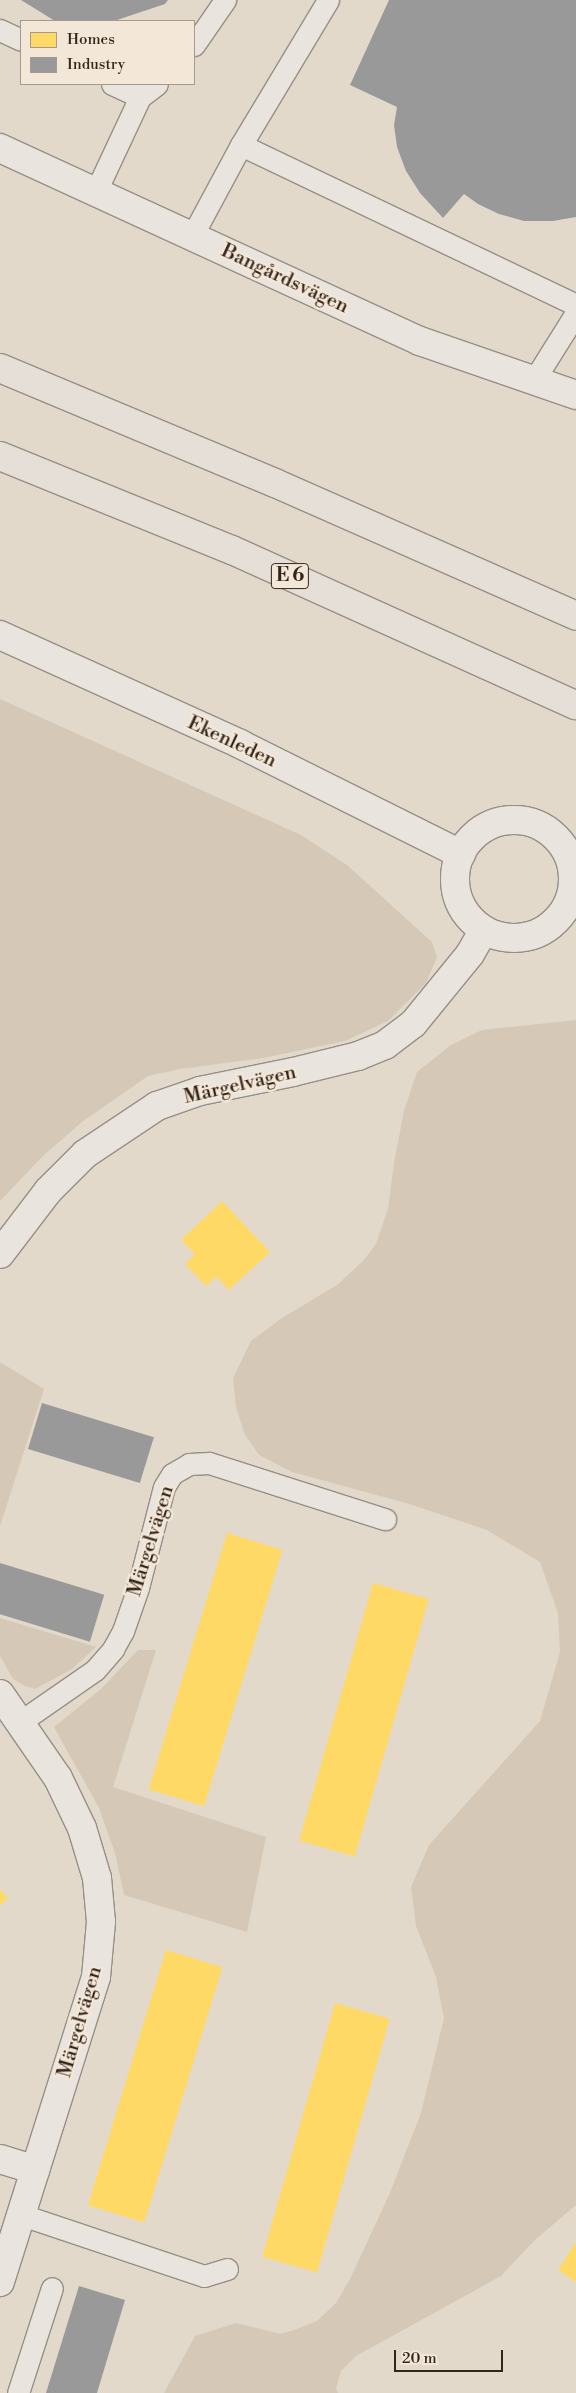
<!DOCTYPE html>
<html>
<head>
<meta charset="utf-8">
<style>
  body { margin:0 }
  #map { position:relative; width:576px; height:2393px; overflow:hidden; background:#e2d9cb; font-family:"Libre Bodoni",serif }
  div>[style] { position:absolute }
  .green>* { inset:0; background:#d6c8b6 }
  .homes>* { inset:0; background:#ffd966; transform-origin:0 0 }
  .industry>* { inset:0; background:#999; transform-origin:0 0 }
  .roads { filter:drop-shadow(1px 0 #978f86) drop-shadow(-1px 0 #978f86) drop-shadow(0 1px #978f86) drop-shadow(0 -1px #978f86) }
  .service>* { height:21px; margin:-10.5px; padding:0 10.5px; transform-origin:10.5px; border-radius:10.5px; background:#e9e4dd }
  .minor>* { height:28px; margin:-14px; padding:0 14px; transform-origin:14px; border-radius:14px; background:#e9e4dd }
  .tertiary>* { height:28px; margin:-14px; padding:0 14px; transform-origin:14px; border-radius:14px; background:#e9e4dd }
  .tertiary>.ring { margin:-14px; padding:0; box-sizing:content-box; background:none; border:28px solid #e9e4dd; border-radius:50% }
  .motorway>* { height:28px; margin:-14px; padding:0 14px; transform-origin:14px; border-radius:14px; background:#e5dfd7 }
  span { translate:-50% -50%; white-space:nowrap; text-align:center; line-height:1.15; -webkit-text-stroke:5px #f3e7d7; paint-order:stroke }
  .shield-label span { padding:1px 4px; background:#f3e7d7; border:1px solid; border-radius:4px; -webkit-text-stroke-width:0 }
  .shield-label { font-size:19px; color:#34251c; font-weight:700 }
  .street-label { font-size:20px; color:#34251c }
  .legend { position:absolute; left:20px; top:20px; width:175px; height:65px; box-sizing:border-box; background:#f3e7d7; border:1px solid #a7998c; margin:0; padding:6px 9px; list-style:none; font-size:15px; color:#34251c }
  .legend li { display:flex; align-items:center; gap:10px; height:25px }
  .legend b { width:25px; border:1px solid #a7998c }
  .scale { position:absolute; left:394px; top:2350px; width:109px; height:22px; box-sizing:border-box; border:2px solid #34251c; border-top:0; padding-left:6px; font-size:15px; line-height:18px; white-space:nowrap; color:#34251c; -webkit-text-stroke:4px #f3e7d7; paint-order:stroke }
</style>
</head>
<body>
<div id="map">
  <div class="green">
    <i style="clip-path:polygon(0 699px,301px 835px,347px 865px,432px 942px,437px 957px,426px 983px,388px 1021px,345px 1041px,263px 1058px,180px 1069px,148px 1076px,82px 1122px,44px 1155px,0 1201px)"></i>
    <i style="clip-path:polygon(576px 1020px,576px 2205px,535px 2240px,501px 2276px,356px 2356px,341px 2371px,336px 2388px,338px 2393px,164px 2393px,195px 2336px,236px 2323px,281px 2334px,297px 2329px,317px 2321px,336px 2303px,350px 2279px,389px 2195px,421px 2113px,444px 2018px,436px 1977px,416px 1926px,411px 1887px,429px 1845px,540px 1721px,560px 1652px,558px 1613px,540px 1562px,487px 1530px,406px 1503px,292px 1472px,259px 1455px,245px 1435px,236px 1407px,233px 1378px,251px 1341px,282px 1318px,337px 1285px,363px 1261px,376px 1244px,388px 1209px,394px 1163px,404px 1111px,417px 1072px,451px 1045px,482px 1030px)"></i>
    <i style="clip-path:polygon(0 1362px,44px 1389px,0 1526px)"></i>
    <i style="clip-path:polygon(0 1618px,96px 1647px,72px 1669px,48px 1682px,35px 1689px,25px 1686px,13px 1679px,0 1656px)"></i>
    <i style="clip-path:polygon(138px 1650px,156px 1650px,113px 1787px,266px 1837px,247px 1932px,124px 1895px,115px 1853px,99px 1808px,54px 1727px,101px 1689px)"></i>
  </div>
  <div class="homes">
    <i style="clip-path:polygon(222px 1201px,270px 1252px,229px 1290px,216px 1276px,206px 1286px,185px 1264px,195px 1254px,181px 1240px)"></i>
    <i style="left:227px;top:1533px;width:58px;height:268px;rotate:17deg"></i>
    <i style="left:373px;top:1583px;width:58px;height:268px;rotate:16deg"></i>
    <i style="clip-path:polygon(0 1889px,8px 1899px,0 1905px)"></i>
    <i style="left:166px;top:1950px;width:59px;height:267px;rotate:17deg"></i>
    <i style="left:335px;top:2003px;width:57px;height:264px;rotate:16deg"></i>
    <i style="clip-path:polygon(576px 2242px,576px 2282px,558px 2270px)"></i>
  </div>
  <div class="industry">
    <i style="clip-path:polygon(21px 0,168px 0,165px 4px,114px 21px,55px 21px)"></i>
    <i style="clip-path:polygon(389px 0,576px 0,576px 217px,553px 221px,524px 221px,499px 214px,478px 204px,464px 194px,443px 218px,420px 193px,406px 171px,397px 147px,394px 125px,397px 107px,350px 85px)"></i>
    <i style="left:42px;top:1403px;width:117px;height:48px;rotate:17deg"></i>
    <i style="left:0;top:1563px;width:109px;height:49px;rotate:17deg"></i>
    <i style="clip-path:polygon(79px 2286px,125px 2300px,97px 2393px,46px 2393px)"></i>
  </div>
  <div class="roads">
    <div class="service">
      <i style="left:0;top:30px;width:23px;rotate:25deg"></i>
      <i style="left:194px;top:45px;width:55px;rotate:-55.4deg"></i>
      <i style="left:112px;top:84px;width:31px;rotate:25deg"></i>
      <i style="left:241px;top:145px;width:371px;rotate:25.5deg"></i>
      <i style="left:96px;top:191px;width:104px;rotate:-64.9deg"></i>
      <i style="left:140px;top:97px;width:21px;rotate:-37deg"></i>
      <i style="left:192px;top:236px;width:103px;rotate:-61.7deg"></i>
      <i style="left:241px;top:145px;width:169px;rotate:-59deg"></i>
      <i style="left:534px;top:380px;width:79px;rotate:-57.9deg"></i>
      <i style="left:20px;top:1722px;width:91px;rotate:-34.7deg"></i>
      <i style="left:95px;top:1670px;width:28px;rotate:-49deg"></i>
      <i style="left:113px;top:1649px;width:21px;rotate:-61deg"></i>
      <i style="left:123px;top:1631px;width:46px;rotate:-70.8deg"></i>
      <i style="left:138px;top:1588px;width:104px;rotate:-75.6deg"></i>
      <i style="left:164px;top:1487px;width:15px;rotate:-58deg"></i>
      <i style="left:172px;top:1474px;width:20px;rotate:-30deg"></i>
      <i style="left:189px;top:1464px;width:20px;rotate:-3deg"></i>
      <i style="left:209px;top:1463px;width:185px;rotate:17.7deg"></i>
      <i style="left:22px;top:2215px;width:192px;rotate:18.5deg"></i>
      <i style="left:204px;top:2276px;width:24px;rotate:-17deg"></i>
      <i style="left:18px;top:2393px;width:110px;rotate:-72.1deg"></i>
    </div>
    <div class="minor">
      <i style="left:0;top:148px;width:462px;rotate:24.7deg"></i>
      <i style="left:420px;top:341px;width:165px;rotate:19.1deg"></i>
      <i style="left:0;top:1254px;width:79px;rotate:-52.7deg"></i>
      <i style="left:48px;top:1191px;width:52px;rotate:-45deg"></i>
      <i style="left:85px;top:1154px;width:87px;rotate:-33.7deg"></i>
      <i style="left:157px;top:1106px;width:46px;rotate:-19.2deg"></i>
      <i style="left:200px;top:1091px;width:95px;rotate:-11.5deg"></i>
      <i style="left:293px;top:1072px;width:67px;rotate:-13.8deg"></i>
      <i style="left:358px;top:1056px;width:29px;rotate:-22deg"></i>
      <i style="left:385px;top:1045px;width:35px;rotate:-37deg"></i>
      <i style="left:413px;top:1024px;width:90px;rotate:-50.8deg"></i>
      <i style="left:470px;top:954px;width:28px;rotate:-60deg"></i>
      <i style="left:0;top:1694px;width:102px;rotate:55.4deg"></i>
      <i style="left:58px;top:1778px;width:55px;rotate:64.4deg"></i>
      <i style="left:82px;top:1828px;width:52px;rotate:73.3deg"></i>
      <i style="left:97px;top:1878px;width:44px;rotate:84.8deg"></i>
      <i style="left:101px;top:1922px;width:55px;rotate:95.2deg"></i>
      <i style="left:96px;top:1977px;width:320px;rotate:107.5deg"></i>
      <i style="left:0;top:2159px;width:37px;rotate:17deg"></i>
    </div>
    <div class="tertiary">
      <i style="left:0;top:635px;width:264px;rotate:24.4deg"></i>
      <i style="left:240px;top:744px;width:247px;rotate:26.5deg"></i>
      <i class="ring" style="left:455px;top:820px;width:90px;height:90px"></i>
    </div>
    <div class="motorway">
      <i style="left:0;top:368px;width:298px;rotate:22.7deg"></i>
      <i style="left:275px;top:483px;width:329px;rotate:23.8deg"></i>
      <i style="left:0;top:456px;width:250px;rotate:22.1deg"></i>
      <i style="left:232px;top:550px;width:377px;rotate:24.3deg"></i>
    </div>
  </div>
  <div class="shield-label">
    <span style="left:290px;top:576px">E 6</span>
  </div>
  <div class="street-label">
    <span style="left:285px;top:279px;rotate:25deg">Bangårdsvägen</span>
    <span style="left:232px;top:742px;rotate:25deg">Ekenleden</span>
    <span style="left:240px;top:1085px;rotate:-13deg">Märgelvägen</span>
    <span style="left:151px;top:1541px;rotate:-73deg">Märgelvägen</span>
    <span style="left:80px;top:2022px;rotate:-74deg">Märgelvägen</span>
  </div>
  <ul class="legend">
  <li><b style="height:14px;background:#ffd966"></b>Homes</li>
  <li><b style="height:14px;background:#999"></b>Industry</li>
  </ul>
  <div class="scale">20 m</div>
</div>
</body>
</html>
